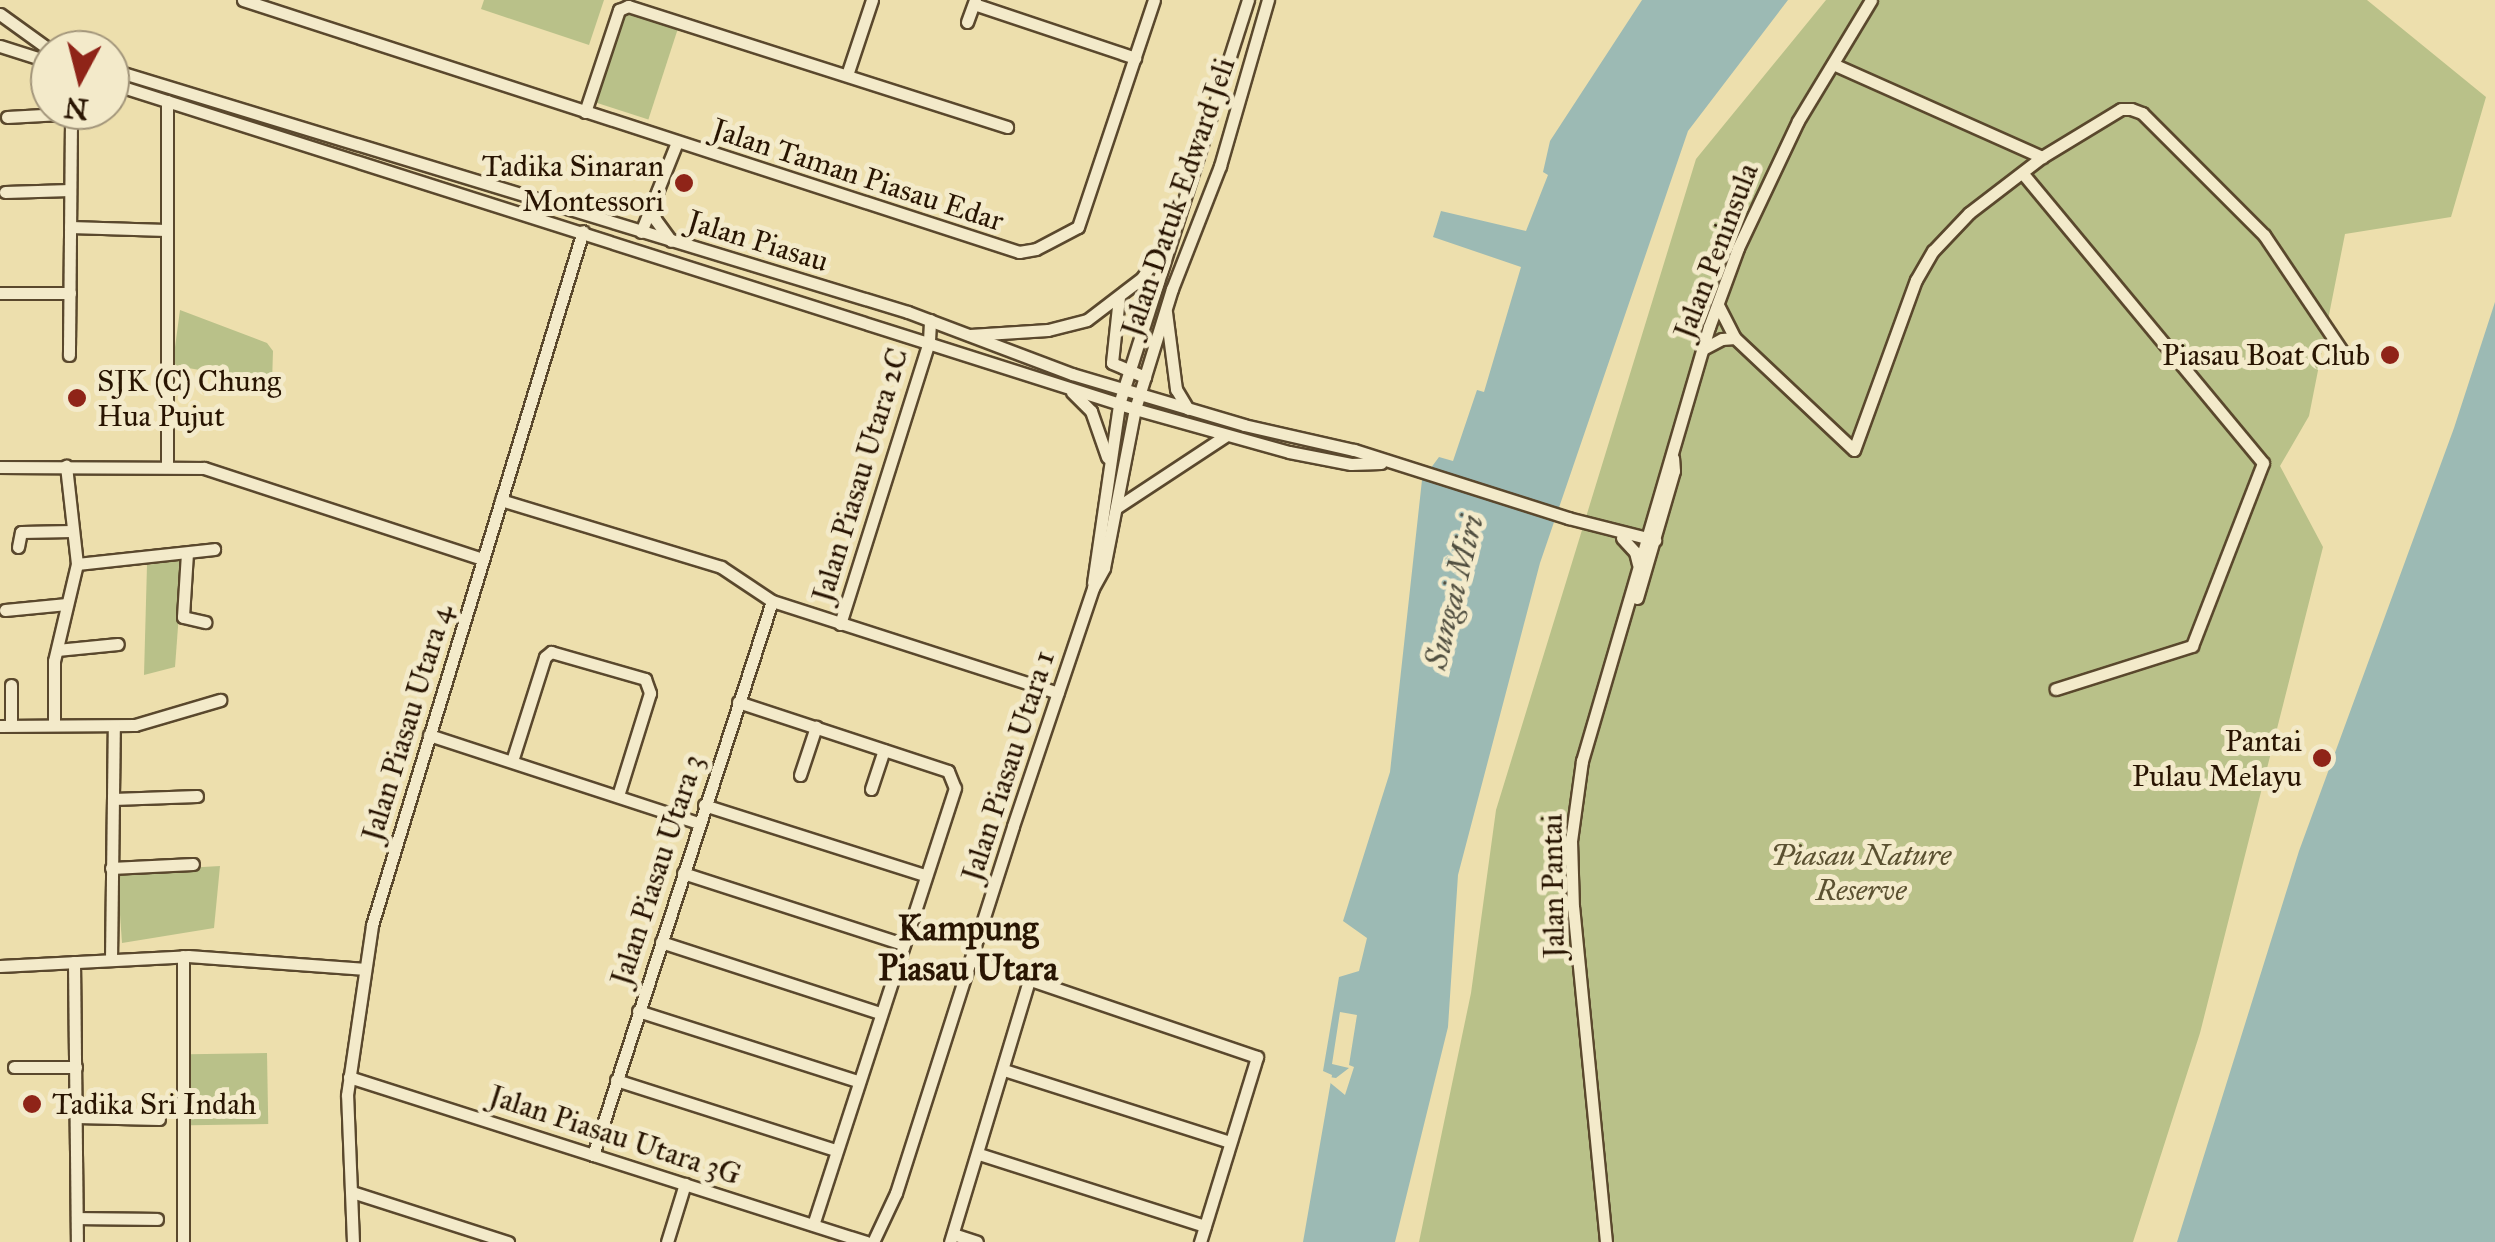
<!DOCTYPE html>
<html>
<head>
<meta charset="utf-8">
<style>
  body { margin:0 }
  #map { position:relative; width:2495px; height:1242px; overflow:hidden; background:#eddfad; font-family:"IM FELL Great Primer",serif }
  div>[style] { position:absolute }
  .green>* { inset:0; background:#b9c189; transform-origin:0 0 }
  .water>* { inset:0; background:#9cbab4 }
  .pier>* { inset:0; background:#eddfad }
  .roads { filter:drop-shadow(2px 0 #5a482d) drop-shadow(-2px 0 #5a482d) drop-shadow(0 2px #5a482d) drop-shadow(0 -2px #5a482d) }
  .minor>* { height:11px; margin:-5.5px; padding:0 5.5px; transform-origin:5.5px; border-radius:5.5px; background:#f3eaca }
  .dots>* { width:28px; height:28px; translate:-50% -50%; box-sizing:border-box; border:5px solid #f3eaca; border-radius:50% }
  span { translate:-50% -50%; white-space:nowrap; text-align:center; line-height:1.15; -webkit-text-stroke:10px #f3eaca; paint-order:stroke }
  .poi-label { font-size:30px; color:#291502 }
  .right { translate:-100% -50%; text-align:right }
  .left { translate:0 -50%; text-align:left }
  .street-label { font-size:30px; color:#291502 }
  .park-label { font-size:30px; color:#5b5131; font-style:italic }
  .water-label { font-size:32px; color:#514f40; font-style:italic }
  .quarter-label { font-size:35px; color:#291502; font-weight:700 }
  .north { position:absolute; left:30px; top:30px; width:100px; height:100px; box-sizing:border-box; background:#f3eaca; border:2px solid #a2957a; border-radius:50%; rotate:187deg; font-size:28px; font-weight:700; line-height:40px; text-align:center; color:#291502 }
  .north::after { content:''; display:block; margin:auto; width:35px; height:45px; background:#8f2418; clip-path:polygon(50% 0,100% 100%,50% 72%,0 100%) }
</style>
</head>
<body>
<div id="map">
  <div class="green">
    <i style="clip-path:polygon(484px 0,604px 0,589px 45px,481px 9px)"></i>
    <i style="clip-path:polygon(1826px 0,2367px 0,2486px 97px,2451px 217px,2345px 234px,2309px 416px,2280px 466px,2323px 547px,2200px 1033px,2133px 1242px,1419px 1242px,1471px 993px,1496px 810px,1696px 159px)"></i>
    <i style="left:626px;top:4px;width:57px;height:103px;rotate:18deg"></i>
    <i style="clip-path:polygon(180px 310px,267px 343px,273px 351px,272px 383px,266px 389px,250px 387px,246px 381px,234px 381px,228px 375px,177px 366px,173px 362px)"></i>
    <i style="clip-path:polygon(183px 560px,175px 667px,144px 675px,147px 565px)"></i>
    <i style="clip-path:polygon(220px 866px,214px 928px,122px 943px,117px 872px)"></i>
    <i style="left:267px;top:1053px;width:71px;height:78px;rotate:89deg"></i>
  </div>
  <div class="water">
    <i style="clip-path:polygon(1642px 0,1788px 0,1688px 131px,1540px 563px,1458px 875px,1448px 1027px,1395px 1242px,1303px 1242px,1332px 1075px,1323px 1071px,1339px 977px,1359px 971px,1367px 938px,1343px 921px,1390px 772px,1422px 480px,1439px 457px,1453px 461px,1477px 390px,1484px 392px,1521px 267px,1433px 237px,1441px 211px,1526px 231px,1548px 175px,1543px 172px,1550px 141px)"></i>
    <i style="clip-path:polygon(2495px 302px,2495px 1242px,2177px 1242px,2299px 851px,2454px 428px)"></i>
  </div>
  <div class="pier">
    <i style="clip-path:polygon(1340px 1012px,1357px 1015px,1349px 1065px,1354px 1067px,1345px 1095px,1322px 1076px,1336px 1078px,1349px 1068px,1332px 1064px)"></i>
  </div>
  <div class="roads">
    <div class="minor">
      <i style="left:243px;top:0;width:816px;rotate:17.99deg"></i>
      <i style="left:1019px;top:252px;width:17px;rotate:-10deg"></i>
      <i style="left:1036px;top:249px;width:47px;rotate:-27.6deg"></i>
      <i style="left:1078px;top:227px;width:239px;rotate:-71.5deg"></i>
      <i style="left:974px;top:4px;width:170px;rotate:18.5deg"></i>
      <i style="left:0;top:14px;width:62px;rotate:35.8deg"></i>
      <i style="left:967px;top:22px;width:23px;rotate:-70deg"></i>
      <i style="left:0;top:46px;width:52px;rotate:17.7deg"></i>
      <i style="left:1833px;top:64px;width:229px;rotate:24deg"></i>
      <i style="left:110px;top:69px;width:834px;rotate:16.94deg"></i>
      <i style="left:908px;top:312px;width:175px;rotate:20.7deg"></i>
      <i style="left:1072px;top:374px;width:179px;rotate:16.5deg"></i>
      <i style="left:1244px;top:425px;width:113px;rotate:12.8deg"></i>
      <i style="left:1354px;top:450px;width:225px;rotate:17.6deg"></i>
      <i style="left:1568px;top:518px;width:90px;rotate:14.2deg"></i>
      <i style="left:847px;top:75px;width:79px;rotate:-71.6deg"></i>
      <i style="left:110px;top:83px;width:1076px;rotate:17.64deg"></i>
      <i style="left:1135px;top:409px;width:160px;rotate:15.6deg"></i>
      <i style="left:1289px;top:452px;width:63px;rotate:11deg"></i>
      <i style="left:1351px;top:464px;width:30px;rotate:-2deg"></i>
      <i style="left:585px;top:112px;width:108px;rotate:-71.6deg"></i>
      <i style="left:619px;top:10px;width:10px;rotate:-24deg"></i>
      <i style="left:628px;top:6px;width:398px;rotate:17.7deg"></i>
      <i style="left:7px;top:117px;width:54px;rotate:-3.2deg"></i>
      <i style="left:61px;top:114px;width:12px;rotate:31deg"></i>
      <i style="left:71px;top:120px;width:235px;rotate:90.5deg"></i>
      <i style="left:2024px;top:175px;width:374px;rotate:50.3deg"></i>
      <i style="left:2263px;top:463px;width:196px;rotate:111.2deg"></i>
      <i style="left:2192px;top:646px;width:143px;rotate:162.5deg"></i>
      <i style="left:5px;top:192px;width:65px;rotate:-1.8deg"></i>
      <i style="left:653px;top:205px;width:14px;rotate:82deg"></i>
      <i style="left:655px;top:219px;width:27px;rotate:54deg"></i>
      <i style="left:70px;top:227px;width:96px;rotate:1.8deg"></i>
      <i style="left:641px;top:232px;width:97px;rotate:-68.2deg"></i>
      <i style="left:0;top:293px;width:70px"></i>
      <i style="left:1119px;top:297px;width:66px;rotate:96.1deg"></i>
      <i style="left:1112px;top:363px;width:36px;rotate:23deg"></i>
      <i style="left:1718px;top:305px;width:37px;rotate:63deg"></i>
      <i style="left:1735px;top:338px;width:163px;rotate:43.3deg"></i>
      <i style="left:1854px;top:450px;width:181px;rotate:-70deg"></i>
      <i style="left:1916px;top:280px;width:34px;rotate:-60deg"></i>
      <i style="left:1933px;top:251px;width:52px;rotate:-46.5deg"></i>
      <i style="left:1969px;top:213px;width:92px;rotate:-37.5deg"></i>
      <i style="left:2042px;top:157px;width:92px;rotate:-31.3deg"></i>
      <i style="left:2121px;top:109px;width:10px"></i>
      <i style="left:2131px;top:109px;width:12px;rotate:20deg"></i>
      <i style="left:2142px;top:113px;width:173px;rotate:45deg"></i>
      <i style="left:2264px;top:235px;width:140px;rotate:56.1deg"></i>
      <i style="left:1166px;top:312px;width:78px;rotate:82.6deg"></i>
      <i style="left:1176px;top:389px;width:23px;rotate:59deg"></i>
      <i style="left:970px;top:335px;width:78px;rotate:-3.7deg"></i>
      <i style="left:1048px;top:330px;width:40px;rotate:-14.4deg"></i>
      <i style="left:1087px;top:320px;width:69px;rotate:-37.4deg"></i>
      <i style="left:1142px;top:278px;width:38px;rotate:-57deg"></i>
      <i style="left:1703px;top:349px;width:21px;rotate:-28deg"></i>
      <i style="left:1722px;top:339px;width:13px;rotate:-4deg"></i>
      <i style="left:1072px;top:392px;width:27px;rotate:45deg"></i>
      <i style="left:1091px;top:411px;width:49px;rotate:70.8deg"></i>
      <i style="left:167px;top:465px;width:364px;rotate:-90deg"></i>
      <i style="left:0;top:467px;width:204px;rotate:0.3deg"></i>
      <i style="left:204px;top:468px;width:293px;rotate:18.1deg"></i>
      <i style="left:501px;top:500px;width:230px;rotate:16.9deg"></i>
      <i style="left:721px;top:567px;width:61px;rotate:33.7deg"></i>
      <i style="left:772px;top:601px;width:300px;rotate:17.8deg"></i>
      <i style="left:1116px;top:508px;width:131px;rotate:-33.4deg"></i>
      <i style="left:1622px;top:538px;width:19px;rotate:47deg"></i>
      <i style="left:1635px;top:552px;width:12px;rotate:76deg"></i>
      <i style="left:18px;top:547px;width:15px;rotate:-79deg"></i>
      <i style="left:21px;top:532px;width:51px;rotate:-1.1deg"></i>
      <i style="left:187px;top:553px;width:64px;rotate:93.6deg"></i>
      <i style="left:183px;top:617px;width:23px;rotate:13deg"></i>
      <i style="left:77px;top:564px;width:138px;rotate:-6.2deg"></i>
      <i style="left:1093px;top:583px;width:181px;rotate:-81.7deg"></i>
      <i style="left:1119px;top:404px;width:424px;rotate:-72.3deg"></i>
      <i style="left:1637px;top:598px;width:132px;rotate:-73.8deg"></i>
      <i style="left:1674px;top:471px;width:13px;rotate:-94deg"></i>
      <i style="left:5px;top:610px;width:62px;rotate:-5.5deg"></i>
      <i style="left:840px;top:624px;width:297px;rotate:-72.5deg"></i>
      <i style="left:929px;top:341px;width:21px;rotate:-87deg"></i>
      <i style="left:57px;top:650px;width:61px;rotate:-5.6deg"></i>
      <i style="left:738px;top:702px;width:221px;rotate:18.2deg"></i>
      <i style="left:948px;top:771px;width:18px;rotate:68deg"></i>
      <i style="left:955px;top:788px;width:459px;rotate:108deg"></i>
      <i style="left:11px;top:725px;width:40px;rotate:-90deg"></i>
      <i style="left:54px;top:725px;width:64px;rotate:-90deg"></i>
      <i style="left:54px;top:661px;width:100px;rotate:-76.7deg"></i>
      <i style="left:77px;top:564px;width:99px;rotate:-96.4deg"></i>
      <i style="left:0;top:726px;width:135px;rotate:-0.4deg"></i>
      <i style="left:135px;top:725px;width:89px;rotate:-16.4deg"></i>
      <i style="left:429px;top:735px;width:283px;rotate:18.1deg"></i>
      <i style="left:512px;top:761px;width:109px;rotate:-72.4deg"></i>
      <i style="left:545px;top:657px;width:8px;rotate:-40deg"></i>
      <i style="left:551px;top:652px;width:98px;rotate:16deg"></i>
      <i style="left:645px;top:679px;width:15px;rotate:70deg"></i>
      <i style="left:650px;top:693px;width:108px;rotate:107.3deg"></i>
      <i style="left:800px;top:775px;width:51px;rotate:-71.6deg"></i>
      <i style="left:871px;top:789px;width:41px;rotate:-71.6deg"></i>
      <i style="left:113px;top:799px;width:84px;rotate:-2deg"></i>
      <i style="left:704px;top:805px;width:232px;rotate:17.6deg"></i>
      <i style="left:111px;top:868px;width:82px;rotate:-2.8deg"></i>
      <i style="left:683px;top:873px;width:231px;rotate:17.9deg"></i>
      <i style="left:661px;top:942px;width:230px;rotate:18deg"></i>
      <i style="left:111px;top:960px;width:234px;rotate:-89.3deg"></i>
      <i style="left:972px;top:960px;width:301px;rotate:18.8deg"></i>
      <i style="left:1257px;top:1057px;width:194px;rotate:107.1deg"></i>
      <i style="left:74px;top:962px;width:280px;rotate:89.4deg"></i>
      <i style="left:0;top:966px;width:188px;rotate:-3deg"></i>
      <i style="left:188px;top:956px;width:175px;rotate:4.2deg"></i>
      <i style="left:638px;top:1011px;width:231px;rotate:17.7deg"></i>
      <i style="left:14px;top:1067px;width:62px"></i>
      <i style="left:1004px;top:1070px;width:237px;rotate:17.7deg"></i>
      <i style="left:349px;top:1077px;width:543px;rotate:17.7deg"></i>
      <i style="left:616px;top:1080px;width:231px;rotate:17.7deg"></i>
      <i style="left:77px;top:1117px;width:82px;rotate:1.4deg"></i>
      <i style="left:979px;top:1154px;width:237px;rotate:17.7deg"></i>
      <i style="left:593px;top:1155px;width:582px;rotate:-72.09deg"></i>
      <i style="left:352px;top:1192px;width:164px;rotate:17.8deg"></i>
      <i style="left:77px;top:1218px;width:80px;rotate:0.7deg"></i>
      <i style="left:953px;top:1234px;width:25px;rotate:18deg"></i>
      <i style="left:183px;top:1242px;width:286px;rotate:-90deg"></i>
      <i style="left:353px;top:1242px;width:147px;rotate:-92.3deg"></i>
      <i style="left:347px;top:1095px;width:172px;rotate:-81.6deg"></i>
      <i style="left:372px;top:925px;width:725px;rotate:-73.09deg"></i>
      <i style="left:667px;top:1242px;width:61px;rotate:-72.8deg"></i>
      <i style="left:873px;top:1242px;width:54px;rotate:-64.9deg"></i>
      <i style="left:896px;top:1193px;width:385px;rotate:-72.3deg"></i>
      <i style="left:1013px;top:826px;width:251px;rotate:-71.4deg"></i>
      <i style="left:1093px;top:588px;width:23px;rotate:-61deg"></i>
      <i style="left:1104px;top:568px;width:162px;rotate:-79deg"></i>
      <i style="left:1135px;top:409px;width:126px;rotate:-72.9deg"></i>
      <i style="left:1172px;top:289px;width:132px;rotate:-68.7deg"></i>
      <i style="left:1220px;top:166px;width:173px;rotate:-73.9deg"></i>
      <i style="left:950px;top:1242px;width:273px;rotate:-73.2deg"></i>
      <i style="left:1606px;top:1242px;width:336px;rotate:-95.6deg"></i>
      <i style="left:1573px;top:908px;width:67px;rotate:-91.7deg"></i>
      <i style="left:1571px;top:841px;width:81px;rotate:-82.2deg"></i>
      <i style="left:1582px;top:761px;width:452px;rotate:-73.7deg"></i>
      <i style="left:1709px;top:327px;width:84px;rotate:-69.8deg"></i>
      <i style="left:1738px;top:248px;width:140px;rotate:-64.7deg"></i>
      <i style="left:1798px;top:121px;width:141px;rotate:-58.9deg"></i>
    </div>
  </div>
  <div class="dots">
    <i style="left:684px;top:183px;background:#8f2418"></i>
    <i style="left:2390px;top:355px;background:#8f2418"></i>
    <i style="left:77px;top:398px;background:#8f2418"></i>
    <i style="left:2322px;top:758px;background:#8f2418"></i>
    <i style="left:32px;top:1104px;background:#8f2418"></i>
  </div>
  <div class="poi-label">
    <span class="right" style="left:664px;top:183px">Tadika Sinaran<br>Montessori</span>
    <span class="right" style="left:2370px;top:355px">Piasau Boat Club</span>
    <span class="left" style="left:97px;top:398px">SJK (C) Chung<br>Hua Pujut</span>
    <span class="right" style="left:2302px;top:758px">Pantai<br>Pulau Melayu</span>
    <span class="left" style="left:52px;top:1104px">Tadika Sri Indah</span>
  </div>
  <div class="street-label">
    <span style="left:858px;top:175px;rotate:18deg">Jalan Taman Piasau Edar</span>
    <span style="left:1178px;top:197px;rotate:-71deg">Jalan Datuk Edward Jeli</span>
    <span style="left:758px;top:241px;rotate:17deg">Jalan Piasau</span>
    <span style="left:1716px;top:251px;rotate:-69deg">Jalan Peninsula</span>
    <span style="left:860px;top:475px;rotate:-73deg">Jalan Piasau Utara 2C</span>
    <span style="left:407px;top:723px;rotate:-73deg">Jalan Piasau Utara 4</span>
    <span style="left:1008px;top:766px;rotate:-72deg">Jalan Piasau Utara 1</span>
    <span style="left:657px;top:870px;rotate:-72deg">Jalan Piasau Utara 3</span>
    <span style="left:1553px;top:886px;rotate:-91deg">Jalan Pantai</span>
    <span style="left:615px;top:1135px;rotate:18deg">Jalan Piasau Utara 3G</span>
  </div>
  <div class="park-label">
    <span style="left:1861px;top:872px">Piasau Nature<br>Reserve</span>
  </div>
  <div class="water-label">
    <span style="left:1455px;top:592px;rotate:-76deg">Sungai Miri</span>
  </div>
  <div class="quarter-label">
    <span style="left:968px;top:949px">Kampung<br>Piasau Utara</span>
  </div>
  <div class="north">N</div>
</div>
</body>
</html>
